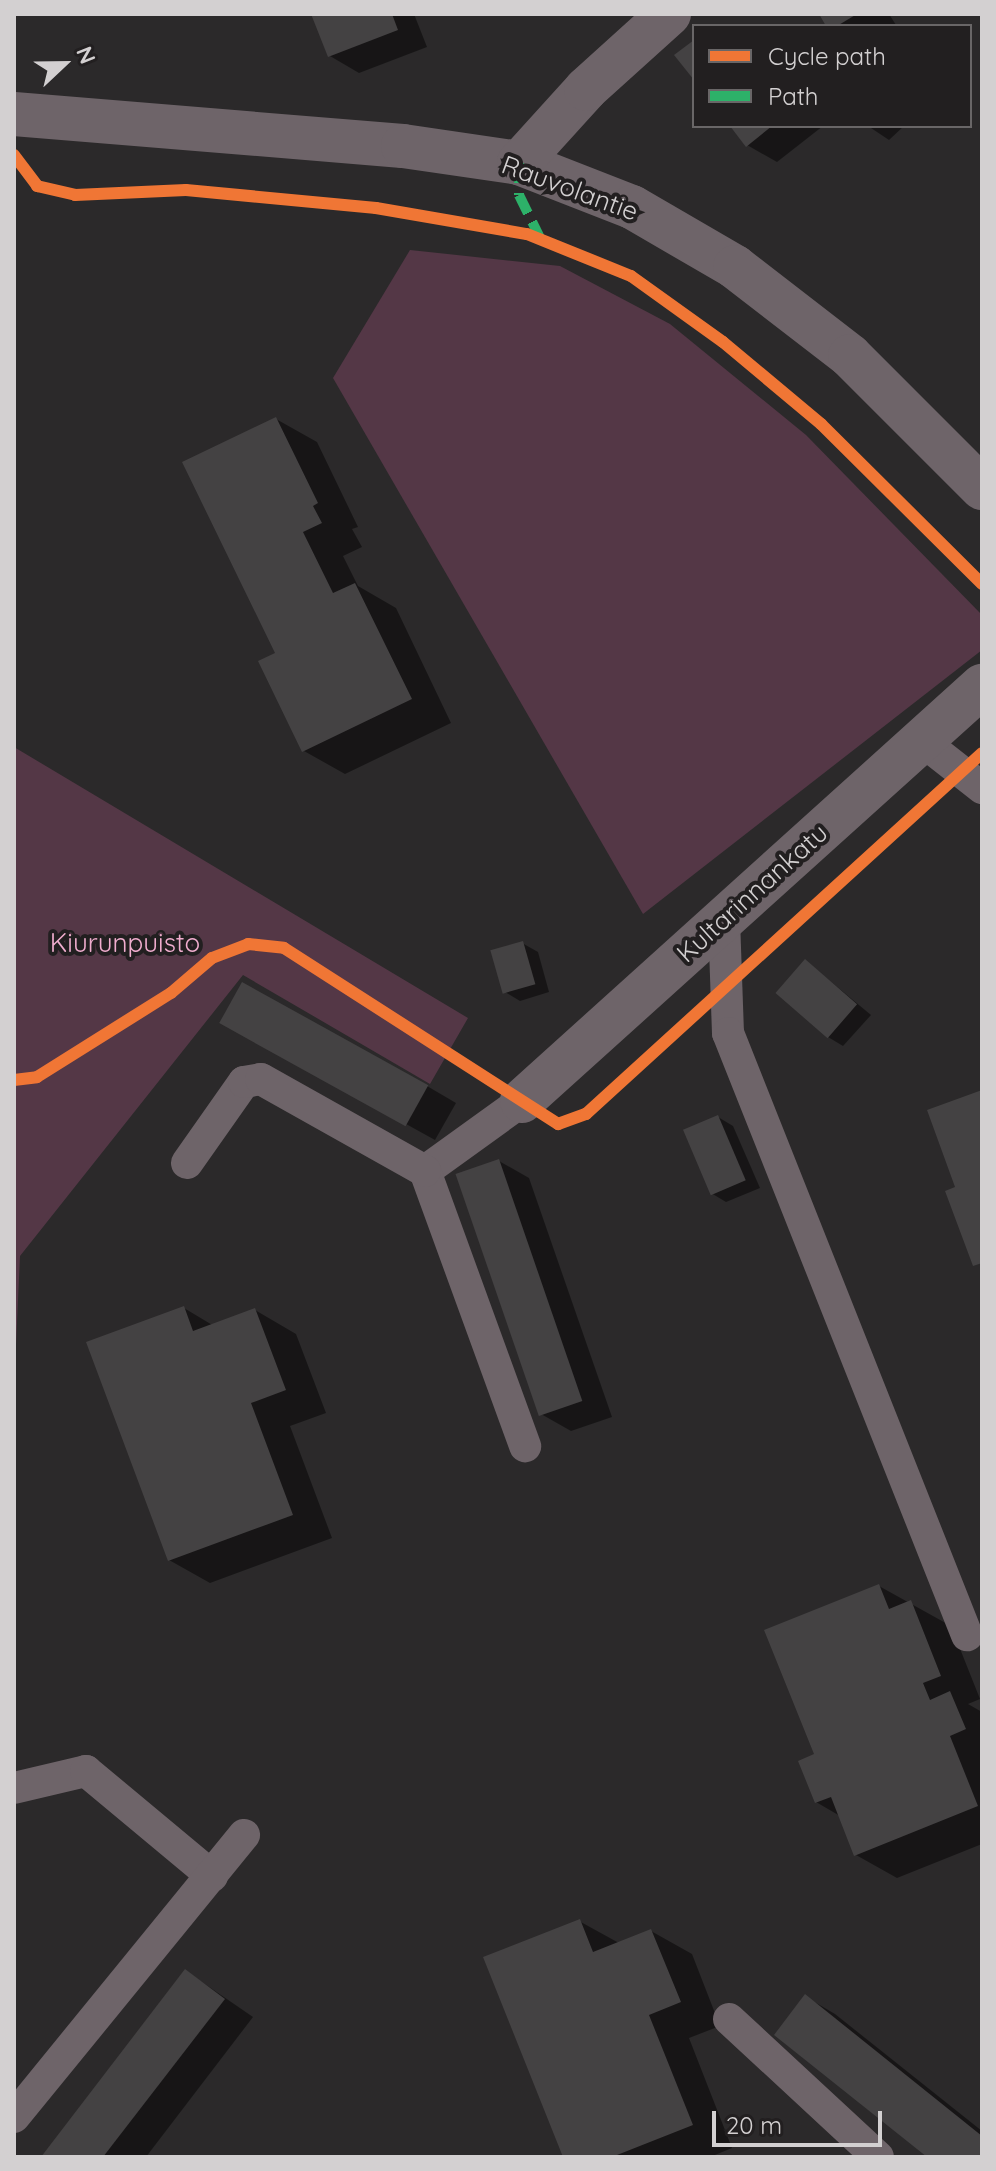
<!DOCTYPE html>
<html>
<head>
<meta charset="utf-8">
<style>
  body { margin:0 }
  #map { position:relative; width:996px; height:2171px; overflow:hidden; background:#2b292a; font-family:Quicksand,sans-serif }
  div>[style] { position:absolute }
  .green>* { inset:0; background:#543746 }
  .shadow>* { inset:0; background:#0007 }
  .building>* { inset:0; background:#444243; transform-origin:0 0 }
  .lane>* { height:32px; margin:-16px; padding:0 16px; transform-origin:16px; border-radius:16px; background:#6e6469 }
  .street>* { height:44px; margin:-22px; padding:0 22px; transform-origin:22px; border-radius:22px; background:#6e6469 }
  .quiet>* { height:10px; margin-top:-5px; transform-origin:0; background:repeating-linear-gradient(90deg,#2db169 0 20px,transparent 0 30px) }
  .cycleway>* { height:12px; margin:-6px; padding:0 6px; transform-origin:6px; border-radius:6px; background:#f07635 }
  span { translate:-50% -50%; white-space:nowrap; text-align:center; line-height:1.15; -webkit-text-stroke:8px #221f20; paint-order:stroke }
  .street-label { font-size:26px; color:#d3d0d1 }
  .park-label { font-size:26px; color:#f0adce }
  .frame { position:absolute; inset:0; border:16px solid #d3d0d1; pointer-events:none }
  .legend { position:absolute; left:692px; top:24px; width:280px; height:104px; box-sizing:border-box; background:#221f20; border:2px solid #696667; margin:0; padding:10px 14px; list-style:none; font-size:24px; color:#d3d0d1 }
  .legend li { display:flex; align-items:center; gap:16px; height:40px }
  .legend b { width:40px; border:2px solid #696667 }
  .north { position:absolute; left:24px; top:24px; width:80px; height:80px; -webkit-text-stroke:6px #221f20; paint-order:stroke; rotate:68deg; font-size:22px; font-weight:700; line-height:32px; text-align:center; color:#d3d0d1 }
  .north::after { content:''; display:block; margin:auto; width:28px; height:36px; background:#d3d0d1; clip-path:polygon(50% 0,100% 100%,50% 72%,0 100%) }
  .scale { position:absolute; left:712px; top:2111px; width:170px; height:36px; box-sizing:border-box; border:4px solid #d3d0d1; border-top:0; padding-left:10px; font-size:24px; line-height:28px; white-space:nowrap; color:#d3d0d1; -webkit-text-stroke:6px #221f20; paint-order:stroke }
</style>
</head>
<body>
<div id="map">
  <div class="green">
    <i style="clip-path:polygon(410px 250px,560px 266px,670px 324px,806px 435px,982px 615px,982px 650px,643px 914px,333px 378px)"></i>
    <i style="clip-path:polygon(14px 747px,468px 1018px,430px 1084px,243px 975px,20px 1256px,14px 1390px)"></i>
  </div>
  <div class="shadow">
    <i style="clip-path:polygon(313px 14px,414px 14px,427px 47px,359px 73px,330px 56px)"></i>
    <i style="clip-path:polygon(821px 14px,889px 14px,896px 25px,828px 26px)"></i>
    <i style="clip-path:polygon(732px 126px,823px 126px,777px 162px,747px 145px)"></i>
    <i style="clip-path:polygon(868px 126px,904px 126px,889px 140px)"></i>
    <i style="clip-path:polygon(276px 419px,317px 442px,358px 527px,352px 529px,362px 547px,343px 556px,358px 586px,396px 608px,451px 723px,345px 774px,304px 751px,277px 654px)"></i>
    <i style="clip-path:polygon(522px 943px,538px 952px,549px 992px,520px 1001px,505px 992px)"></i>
    <i style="clip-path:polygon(806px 961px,871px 1015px,843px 1046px,828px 1037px)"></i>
    <i style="clip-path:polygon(252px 1039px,427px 1086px,456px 1103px,435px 1140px)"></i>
    <i style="clip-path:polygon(718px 1117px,733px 1126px,760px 1188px,726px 1202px,711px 1193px)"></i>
    <i style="clip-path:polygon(499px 1161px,529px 1178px,612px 1417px,571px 1431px,541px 1414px)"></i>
    <i style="clip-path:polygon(184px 1308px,214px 1326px,255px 1310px,296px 1334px,326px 1413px,290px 1426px,332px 1538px,210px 1583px,169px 1560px)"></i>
    <i style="clip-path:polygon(879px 1586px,951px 1626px,980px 1699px,968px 1704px,982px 1712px,982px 1844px,897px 1878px,856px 1855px,840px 1816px,816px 1802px,817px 1755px)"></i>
    <i style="clip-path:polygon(579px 1921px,619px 1943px,651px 1931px,692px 1954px,720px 2026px,689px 2038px,732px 2148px,710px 2157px,565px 2157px)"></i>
    <i style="clip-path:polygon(186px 1971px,253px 2017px,146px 2157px,44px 2157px)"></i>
    <i style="clip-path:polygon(806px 1997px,835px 2014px,982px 2131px,982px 2157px,930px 2157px)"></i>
  </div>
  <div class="building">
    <i style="clip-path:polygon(311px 14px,392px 14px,398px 30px,328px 57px)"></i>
    <i style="clip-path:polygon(819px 14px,857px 14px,837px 26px,826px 26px)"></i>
    <i style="clip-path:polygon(694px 40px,694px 80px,674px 55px)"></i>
    <i style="clip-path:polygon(730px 126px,772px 126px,746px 147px)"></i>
    <i style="clip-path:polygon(276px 417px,318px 503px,313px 506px,322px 523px,303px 532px,333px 593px,355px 583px,412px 699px,302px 752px,258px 661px,275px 653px,182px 462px)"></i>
    <i style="left:523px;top:941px;width:45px;height:34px;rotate:74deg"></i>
    <i style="left:805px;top:959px;width:69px;height:45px;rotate:41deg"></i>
    <i style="left:242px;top:982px;width:213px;height:47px;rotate:29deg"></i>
    <i style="clip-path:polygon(982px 1090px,982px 1263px,973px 1266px,945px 1191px,955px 1187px,927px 1110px)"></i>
    <i style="left:718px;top:1115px;width:71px;height:38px;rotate:67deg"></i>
    <i style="left:499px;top:1159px;width:256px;height:46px;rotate:71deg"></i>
    <i style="clip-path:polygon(184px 1306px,193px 1331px,255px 1308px,286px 1390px,251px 1403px,293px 1515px,168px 1561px,86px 1342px)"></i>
    <i style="clip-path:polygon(879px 1584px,889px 1609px,911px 1600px,941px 1676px,923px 1683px,930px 1700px,950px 1691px,966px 1729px,950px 1736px,978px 1806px,854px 1856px,831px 1797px,815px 1803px,798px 1761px,814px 1754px,764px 1630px)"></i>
    <i style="clip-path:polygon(580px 1919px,593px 1952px,651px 1929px,681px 2002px,649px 2015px,693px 2125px,612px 2157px,563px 2157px,483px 1957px)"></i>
    <i style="clip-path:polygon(185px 1969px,225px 1999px,103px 2157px,41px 2157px)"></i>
    <i style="clip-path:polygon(805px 1994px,982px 2136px,982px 2157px,927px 2157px,774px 2035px)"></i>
  </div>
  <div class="lane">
    <i style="left:921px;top:740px;width:78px;rotate:38.2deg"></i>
    <i style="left:724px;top:919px;width:114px;rotate:88deg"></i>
    <i style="left:728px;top:1033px;width:648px;rotate:68.35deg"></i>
    <i style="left:522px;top:1101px;width:120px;rotate:144.2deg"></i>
    <i style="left:425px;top:1171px;width:293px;rotate:70deg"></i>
    <i style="left:187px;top:1163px;width:99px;rotate:-54.9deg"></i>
    <i style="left:244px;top:1082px;width:17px;rotate:-10deg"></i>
    <i style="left:261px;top:1079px;width:188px;rotate:29.3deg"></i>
    <i style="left:14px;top:1788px;width:74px;rotate:-13.3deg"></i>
    <i style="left:86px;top:1771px;width:164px;rotate:39.8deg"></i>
    <i style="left:729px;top:2019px;width:203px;rotate:42.8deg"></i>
    <i style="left:14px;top:2117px;width:364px;rotate:-50.8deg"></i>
  </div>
  <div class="street">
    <i style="left:14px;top:114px;width:390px;rotate:4.7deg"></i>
    <i style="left:403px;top:146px;width:117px;rotate:8.3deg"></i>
    <i style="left:519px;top:163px;width:121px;rotate:21.3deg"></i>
    <i style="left:632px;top:207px;width:119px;rotate:30.2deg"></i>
    <i style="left:735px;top:267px;width:145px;rotate:37.7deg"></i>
    <i style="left:850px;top:356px;width:187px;rotate:45deg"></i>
    <i style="left:519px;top:163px;width:100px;rotate:-47.8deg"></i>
    <i style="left:586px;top:89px;width:112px;rotate:-42.1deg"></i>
    <i style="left:522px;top:1101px;width:620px;rotate:-42.06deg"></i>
  </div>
  <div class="quiet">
    <i style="left:519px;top:163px;width:32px;rotate:90deg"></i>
    <i style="left:519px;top:195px;width:50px;rotate:63.9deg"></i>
  </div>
  <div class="cycleway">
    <i style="left:14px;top:155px;width:39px;rotate:53deg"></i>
    <i style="left:37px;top:186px;width:39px;rotate:13deg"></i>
    <i style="left:75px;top:195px;width:111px;rotate:-2.6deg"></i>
    <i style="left:186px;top:190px;width:191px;rotate:5.4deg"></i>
    <i style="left:376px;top:208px;width:153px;rotate:9.8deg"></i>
    <i style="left:527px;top:234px;width:112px;rotate:22deg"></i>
    <i style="left:631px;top:276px;width:113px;rotate:35.7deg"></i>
    <i style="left:723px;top:342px;width:128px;rotate:39.9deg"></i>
    <i style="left:821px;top:424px;width:227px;rotate:44.8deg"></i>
    <i style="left:14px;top:1080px;width:23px;rotate:-7deg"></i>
    <i style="left:37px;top:1077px;width:158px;rotate:-32.1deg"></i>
    <i style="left:171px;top:993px;width:54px;rotate:-40.5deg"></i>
    <i style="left:212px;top:958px;width:39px;rotate:-21deg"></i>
    <i style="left:248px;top:944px;width:36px;rotate:6deg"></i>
    <i style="left:284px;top:948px;width:326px;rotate:32.7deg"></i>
    <i style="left:558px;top:1124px;width:30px;rotate:-20deg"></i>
    <i style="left:586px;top:1114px;width:536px;rotate:-42.35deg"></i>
  </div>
  <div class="street-label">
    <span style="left:570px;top:188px;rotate:20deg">Rauvolantie</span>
    <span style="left:752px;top:893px;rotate:-42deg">Kultarinnankatu</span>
  </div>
  <div class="park-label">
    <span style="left:125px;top:943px">Kiurunpuisto</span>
  </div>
  <div class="frame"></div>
  <ul class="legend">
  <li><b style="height:10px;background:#f07635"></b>Cycle path</li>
  <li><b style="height:10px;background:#2db169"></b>Path</li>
  </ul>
  <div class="north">N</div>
  <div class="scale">20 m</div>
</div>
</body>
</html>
